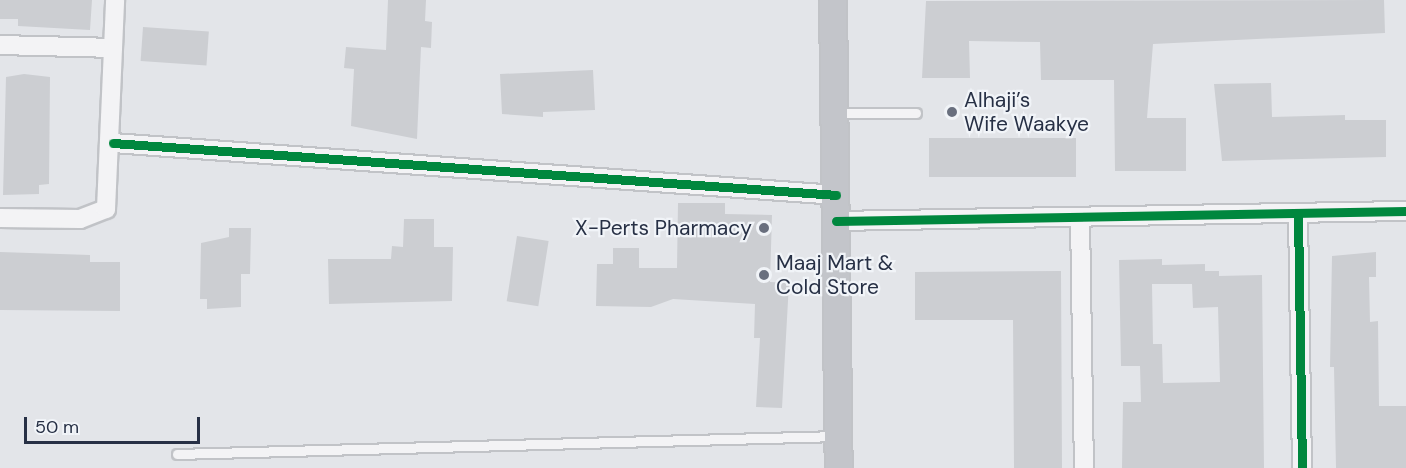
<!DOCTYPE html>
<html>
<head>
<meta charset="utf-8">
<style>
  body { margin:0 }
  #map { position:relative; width:1406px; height:468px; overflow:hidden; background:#e3e5e9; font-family:"DM Sans",sans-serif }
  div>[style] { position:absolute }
  .building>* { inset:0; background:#ccced2; transform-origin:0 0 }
  .roads { filter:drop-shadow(2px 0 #c1c3c7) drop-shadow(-2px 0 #c1c3c7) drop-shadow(0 2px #c1c3c7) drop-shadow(0 -2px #c1c3c7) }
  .lane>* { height:9px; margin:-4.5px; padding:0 4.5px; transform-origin:4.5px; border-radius:4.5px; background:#f3f3f5 }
  .street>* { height:18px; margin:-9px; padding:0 9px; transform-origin:9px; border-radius:9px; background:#f3f3f5 }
  .secondary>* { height:26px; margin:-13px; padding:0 13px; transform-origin:13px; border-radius:13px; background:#c3c5ca }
  .cycleway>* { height:9px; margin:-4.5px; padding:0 4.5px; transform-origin:4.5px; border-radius:4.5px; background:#00873e }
  .dots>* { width:16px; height:16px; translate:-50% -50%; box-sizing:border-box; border:3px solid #f1f4f8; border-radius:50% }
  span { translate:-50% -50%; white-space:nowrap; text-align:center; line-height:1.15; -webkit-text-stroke:4.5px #f1f4f8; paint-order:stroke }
  .poi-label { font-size:21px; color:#273045 }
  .left { translate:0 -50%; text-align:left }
  .right { translate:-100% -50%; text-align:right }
  .scale { position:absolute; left:24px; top:417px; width:176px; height:27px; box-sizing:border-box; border:3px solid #273045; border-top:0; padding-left:8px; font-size:18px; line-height:21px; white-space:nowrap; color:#273045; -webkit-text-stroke:4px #f1f4f8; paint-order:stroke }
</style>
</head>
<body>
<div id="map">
  <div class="building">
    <i style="clip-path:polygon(0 0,92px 0,90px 30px,18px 26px,18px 19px,0 19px)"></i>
    <i style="clip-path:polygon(388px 0,426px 0,425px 21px,432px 22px,431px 48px,421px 47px,417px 139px,351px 126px,354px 69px,344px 68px,346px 47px,386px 50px)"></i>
    <i style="clip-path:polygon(1384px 0,1385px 33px,1153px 44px,1147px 118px,1186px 118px,1186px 171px,1115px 171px,1114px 80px,1041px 80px,1040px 42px,969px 41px,970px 78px,922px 78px,926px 1px)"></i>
    <i style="left:143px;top:27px;width:66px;height:34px;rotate:4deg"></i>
    <i style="clip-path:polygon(593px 70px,595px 110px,543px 112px,543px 117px,502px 114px,500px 74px)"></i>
    <i style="clip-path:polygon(24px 74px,50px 77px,49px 184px,39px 185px,39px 194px,3px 195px,6px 77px)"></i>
    <i style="clip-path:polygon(1271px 83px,1272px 117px,1345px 115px,1345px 120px,1386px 120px,1386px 157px,1222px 161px,1214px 84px)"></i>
    <i style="left:1076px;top:138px;width:39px;height:147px;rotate:90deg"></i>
    <i style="clip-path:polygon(678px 203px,725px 203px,725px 214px,772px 215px,770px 282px,789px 283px,782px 408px,756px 407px,760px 338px,754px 338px,755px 304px,673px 299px,651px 307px,596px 306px,597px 264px,613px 264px,613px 248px,639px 248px,639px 268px,677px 268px)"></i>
    <i style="clip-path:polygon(404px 219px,434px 219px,434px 247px,453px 247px,452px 301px,329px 304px,328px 259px,391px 259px,392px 246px,403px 247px)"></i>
    <i style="clip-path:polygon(229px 228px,251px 228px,250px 274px,241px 274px,241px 307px,207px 309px,207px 299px,200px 299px,201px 243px,229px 237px)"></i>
    <i style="left:517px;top:236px;width:32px;height:66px;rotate:9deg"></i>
    <i style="clip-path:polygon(0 252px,90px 255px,90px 262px,120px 262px,120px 311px,0 310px)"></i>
    <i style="clip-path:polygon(1376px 252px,1376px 277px,1369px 277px,1370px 322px,1378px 321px,1379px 406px,1406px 406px,1406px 468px,1336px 468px,1334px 367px,1330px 367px,1332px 256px)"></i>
    <i style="clip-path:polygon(evenodd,1162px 259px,1162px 265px,1205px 264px,1205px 271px,1219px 271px,1219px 276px,1262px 275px,1264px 468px,1122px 468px,1123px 402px,1141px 402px,1140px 366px,1121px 366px,1119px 260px,1162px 259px,1152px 284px,1192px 284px,1193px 308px,1218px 307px,1220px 382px,1163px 383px,1162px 344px,1153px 344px,1152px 284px)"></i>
    <i style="clip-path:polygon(1061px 271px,1062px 468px,1014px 468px,1013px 320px,915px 320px,915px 272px)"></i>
  </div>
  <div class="roads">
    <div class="lane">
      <i style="left:837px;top:113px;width:79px"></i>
      <i style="left:177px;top:454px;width:661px;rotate:-1.56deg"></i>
    </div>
    <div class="street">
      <i style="left:0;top:45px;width:113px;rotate:1.5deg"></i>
      <i style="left:113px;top:143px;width:725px;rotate:4.11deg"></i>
      <i style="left:1298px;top:214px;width:254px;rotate:89.1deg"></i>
      <i style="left:1080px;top:217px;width:251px;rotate:89.1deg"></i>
      <i style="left:0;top:218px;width:80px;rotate:0.7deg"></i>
      <i style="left:80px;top:219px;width:28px;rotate:-21deg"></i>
      <i style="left:106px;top:209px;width:209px;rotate:-87.5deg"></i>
      <i style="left:836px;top:221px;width:570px;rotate:-1.01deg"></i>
    </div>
    <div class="secondary">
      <i style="left:833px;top:0;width:468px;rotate:89.3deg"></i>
    </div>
  </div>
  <div class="cycleway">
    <i style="left:113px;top:143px;width:725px;rotate:4.11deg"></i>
    <i style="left:1298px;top:214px;width:254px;rotate:89.1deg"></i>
    <i style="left:836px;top:221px;width:570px;rotate:-1.01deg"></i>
  </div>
  <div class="dots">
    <i style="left:952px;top:112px;background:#696f7e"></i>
    <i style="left:764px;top:228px;background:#696f7e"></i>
    <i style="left:764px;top:275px;background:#696f7e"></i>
  </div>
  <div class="poi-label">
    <span class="left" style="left:964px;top:112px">Alhaji’s<br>Wife Waakye</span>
    <span class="right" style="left:752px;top:228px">X-Perts Pharmacy</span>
    <span class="left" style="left:776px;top:275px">Maaj Mart &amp;<br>Cold Store</span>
  </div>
  <div class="scale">50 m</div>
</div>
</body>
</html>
